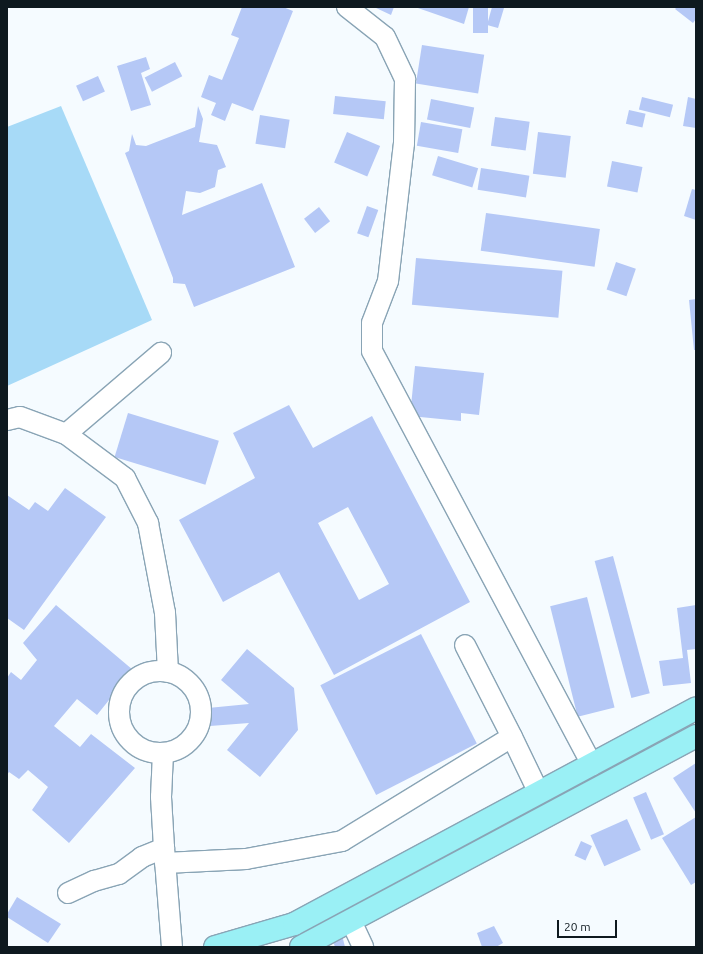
<!DOCTYPE html>
<html>
<head>
<meta charset="utf-8">
<style>
  body { margin:0 }
  #map { position:relative; width:703px; height:954px; overflow:hidden; background:#f5fbff; font-family:Ubuntu,sans-serif }
  div>[style] { position:absolute }
  .green>* { inset:0; background:#a7daf7 }
  .building>* { inset:0; background:#b5c8f6; transform-origin:0 0 }
  .roads { filter:drop-shadow(1px 0 #89a4b5) drop-shadow(-1px 0 #89a4b5) drop-shadow(0 1px #89a4b5) drop-shadow(0 -1px #89a4b5) }
  .minor>* { height:20px; margin:-10px; padding:0 10px; transform-origin:10px; border-radius:10px; background:#fff }
  .minor>.ring { margin:-10px; padding:0; box-sizing:content-box; background:none; border:20px solid #fff; border-radius:50% }
  .major>* { height:22px; margin:-11px; padding:0 11px; transform-origin:11px; border-radius:11px; background:#9af0f5 }
  span { translate:-50% -50%; white-space:nowrap; text-align:center; line-height:1.15; -webkit-text-stroke:3px #f5fbff; paint-order:stroke }
  .frame { position:absolute; inset:0; border:8px solid #0e191f; pointer-events:none }
  .scale { position:absolute; left:557px; top:920px; width:60px; height:18px; box-sizing:border-box; border:2px solid #0e191f; border-top:0; padding-left:5px; font-size:12px; line-height:14px; white-space:nowrap; color:#0e191f; -webkit-text-stroke:3px #f5fbff; paint-order:stroke }
</style>
</head>
<body>
<div id="map">
  <div class="green">
    <i style="clip-path:polygon(61px 106px,152px 320px,7px 386px,7px 127px)"></i>
  </div>
  <div class="building">
    <i style="clip-path:polygon(242px 7px,283px 7px,293px 11px,253px 111px,232px 103px,225px 121px,211px 115px,216px 103px,201px 97px,209px 75px,222px 80px,239px 38px,231px 35px)"></i>
    <i style="clip-path:polygon(374px 7px,394px 7px,391px 15px)"></i>
    <i style="clip-path:polygon(415px 7px,469px 7px,464px 24px)"></i>
    <i style="left:473px;top:7px;width:15px;height:26px"></i>
    <i style="clip-path:polygon(492px 7px,504px 8px,498px 28px,487px 25px)"></i>
    <i style="clip-path:polygon(677px 7px,696px 7px,696px 19px,693px 23px,675px 9px)"></i>
    <i style="left:422px;top:45px;width:63px;height:39px;rotate:9deg"></i>
    <i style="clip-path:polygon(146px 57px,150px 69px,141px 73px,151px 105px,131px 111px,117px 66px)"></i>
    <i style="left:175px;top:62px;width:16px;height:34px;rotate:63deg"></i>
    <i style="left:98px;top:76px;width:17px;height:24px;rotate:66deg"></i>
    <i style="left:335px;top:96px;width:51px;height:18px;rotate:6deg"></i>
    <i style="left:642px;top:97px;width:32px;height:13px;rotate:14deg"></i>
    <i style="clip-path:polygon(688px 97px,696px 99px,696px 128px,683px 126px)"></i>
    <i style="left:431px;top:99px;width:44px;height:21px;rotate:11deg"></i>
    <i style="clip-path:polygon(198px 106px,203px 119px,199px 142px,217px 145px,226px 167px,218px 170px,215px 187px,200px 193px,186px 191px,182px 215px,262px 183px,295px 267px,194px 307px,185px 284px,173px 283px,173px 278px,125px 153px,129px 151px,132px 134px,136px 145px,146px 146px,195px 127px)"></i>
    <i style="left:629px;top:110px;width:17px;height:14px;rotate:13deg"></i>
    <i style="left:260px;top:115px;width:30px;height:29px;rotate:9deg"></i>
    <i style="left:495px;top:117px;width:35px;height:29px;rotate:8deg"></i>
    <i style="left:421px;top:122px;width:42px;height:24px;rotate:10deg"></i>
    <i style="left:347px;top:132px;width:36px;height:33px;rotate:23deg"></i>
    <i style="left:538px;top:132px;width:33px;height:42px;rotate:7deg"></i>
    <i style="left:438px;top:156px;width:42px;height:20px;rotate:17deg"></i>
    <i style="left:612px;top:161px;width:31px;height:26px;rotate:11deg"></i>
    <i style="left:481px;top:168px;width:49px;height:22px;rotate:9deg"></i>
    <i style="clip-path:polygon(692px 189px,696px 190px,696px 220px,684px 216px)"></i>
    <i style="left:367px;top:206px;width:12px;height:29px;rotate:20deg"></i>
    <i style="left:319px;top:207px;width:18px;height:19px;rotate:52deg"></i>
    <i style="left:486px;top:213px;width:115px;height:38px;rotate:8deg"></i>
    <i style="left:416px;top:258px;width:147px;height:47px;rotate:5deg"></i>
    <i style="left:616px;top:262px;width:21px;height:29px;rotate:19deg"></i>
    <i style="clip-path:polygon(696px 299px,696px 350px,694px 350px,689px 300px)"></i>
    <i style="clip-path:polygon(415px 366px,484px 373px,479px 415px,461px 413px,461px 421px,410px 416px)"></i>
    <i style="clip-path:polygon(evenodd,289px 405px,313px 448px,372px 416px,470px 602px,334px 675px,279px 572px,223px 602px,179px 520px,255px 478px,233px 433px,289px 405px,348px 507px,389px 584px,359px 600px,318px 523px,348px 507px)"></i>
    <i style="left:128px;top:413px;width:95px;height:46px;rotate:17deg"></i>
    <i style="clip-path:polygon(65px 488px,106px 517px,24px 630px,7px 618px,7px 495px,29px 510px,35px 502px,48px 511px)"></i>
    <i style="left:613px;top:556px;width:142px;height:19px;rotate:75deg"></i>
    <i style="left:587px;top:597px;width:114px;height:38px;rotate:76deg"></i>
    <i style="clip-path:polygon(56px 605px,133px 670px,97px 715px,77px 699px,54px 726px,80px 747px,91px 734px,135px 768px,69px 843px,32px 810px,48px 787px,28px 770px,19px 779px,9px 772px,7px 775px,7px 678px,11px 672px,21px 680px,37px 660px,23px 643px)"></i>
    <i style="clip-path:polygon(696px 605px,696px 649px,687px 650px,691px 683px,663px 686px,659px 661px,683px 658px,677px 608px)"></i>
    <i style="left:421px;top:634px;width:123px;height:113px;rotate:63deg"></i>
    <i style="clip-path:polygon(247px 649px,294px 688px,298px 730px,260px 777px,227px 750px,249px 723px,210px 726px,208px 708px,249px 704px,221px 680px)"></i>
    <i style="clip-path:polygon(696px 763px,696px 813px,673px 778px)"></i>
    <i style="left:646px;top:792px;width:46px;height:14px;rotate:67deg"></i>
    <i style="clip-path:polygon(696px 817px,696px 882px,691px 885px,662px 838px)"></i>
    <i style="left:627px;top:819px;width:34px;height:40px;rotate:66deg"></i>
    <i style="left:581px;top:841px;width:12px;height:16px;rotate:24deg"></i>
    <i style="clip-path:polygon(17px 897px,61px 924px,48px 943px,7px 917px,7px 914px)"></i>
    <i style="clip-path:polygon(494px 926px,503px 943px,496px 947px,482px 947px,477px 933px)"></i>
    <i style="clip-path:polygon(342px 935px,345px 947px,335px 947px,332px 938px)"></i>
  </div>
  <div class="roads">
    <div class="minor">
      <i style="left:347px;top:7px;width:48px;rotate:38.3deg"></i>
      <i style="left:385px;top:37px;width:47px;rotate:64.5deg"></i>
      <i style="left:405px;top:79px;width:64px;rotate:90.9deg"></i>
      <i style="left:404px;top:143px;width:139px;rotate:96.6deg"></i>
      <i style="left:388px;top:281px;width:45px;rotate:110.9deg"></i>
      <i style="left:372px;top:323px;width:28px;rotate:90deg"></i>
      <i style="left:372px;top:351px;width:469px;rotate:62deg"></i>
      <i style="left:7px;top:420px;width:13px;rotate:-13deg"></i>
      <i style="left:20px;top:417px;width:49px;rotate:20.3deg"></i>
      <i style="left:66px;top:434px;width:74px;rotate:36.7deg"></i>
      <i style="left:125px;top:478px;width:51px;rotate:62.9deg"></i>
      <i style="left:148px;top:523px;width:92px;rotate:79.3deg"></i>
      <i style="left:165px;top:613px;width:59px;rotate:87.1deg"></i>
      <i style="left:66px;top:434px;width:125px;rotate:-40.5deg"></i>
      <i class="ring" style="left:119px;top:671px;width:62px;height:62px"></i>
      <i style="left:512px;top:737px;width:62px;rotate:64.3deg"></i>
      <i style="left:163px;top:753px;width:44px;rotate:92.6deg"></i>
      <i style="left:161px;top:797px;width:51px;rotate:86.6deg"></i>
      <i style="left:164px;top:848px;width:99px;rotate:85.4deg"></i>
      <i style="left:165px;top:863px;width:81px;rotate:-2.8deg"></i>
      <i style="left:246px;top:859px;width:98px;rotate:-10.6deg"></i>
      <i style="left:342px;top:841px;width:199px;rotate:-31.5deg"></i>
      <i style="left:512px;top:737px;width:103px;rotate:-117.1deg"></i>
      <i style="left:68px;top:893px;width:29px;rotate:-25deg"></i>
      <i style="left:94px;top:881px;width:26px;rotate:-16deg"></i>
      <i style="left:119px;top:874px;width:29px;rotate:-36deg"></i>
      <i style="left:142px;top:857px;width:24px;rotate:-22deg"></i>
      <i style="left:351px;top:921px;width:29px;rotate:65deg"></i>
    </div>
    <div class="major">
      <i style="left:215px;top:947px;width:82px;rotate:-16.2deg"></i>
      <i style="left:294px;top:924px;width:456px;rotate:-28.2deg"></i>
      <i style="left:301px;top:947px;width:448px;rotate:-28.1deg"></i>
    </div>
  </div>
  <div class="frame"></div>
  <div class="scale">20 m</div>
</div>
</body>
</html>
